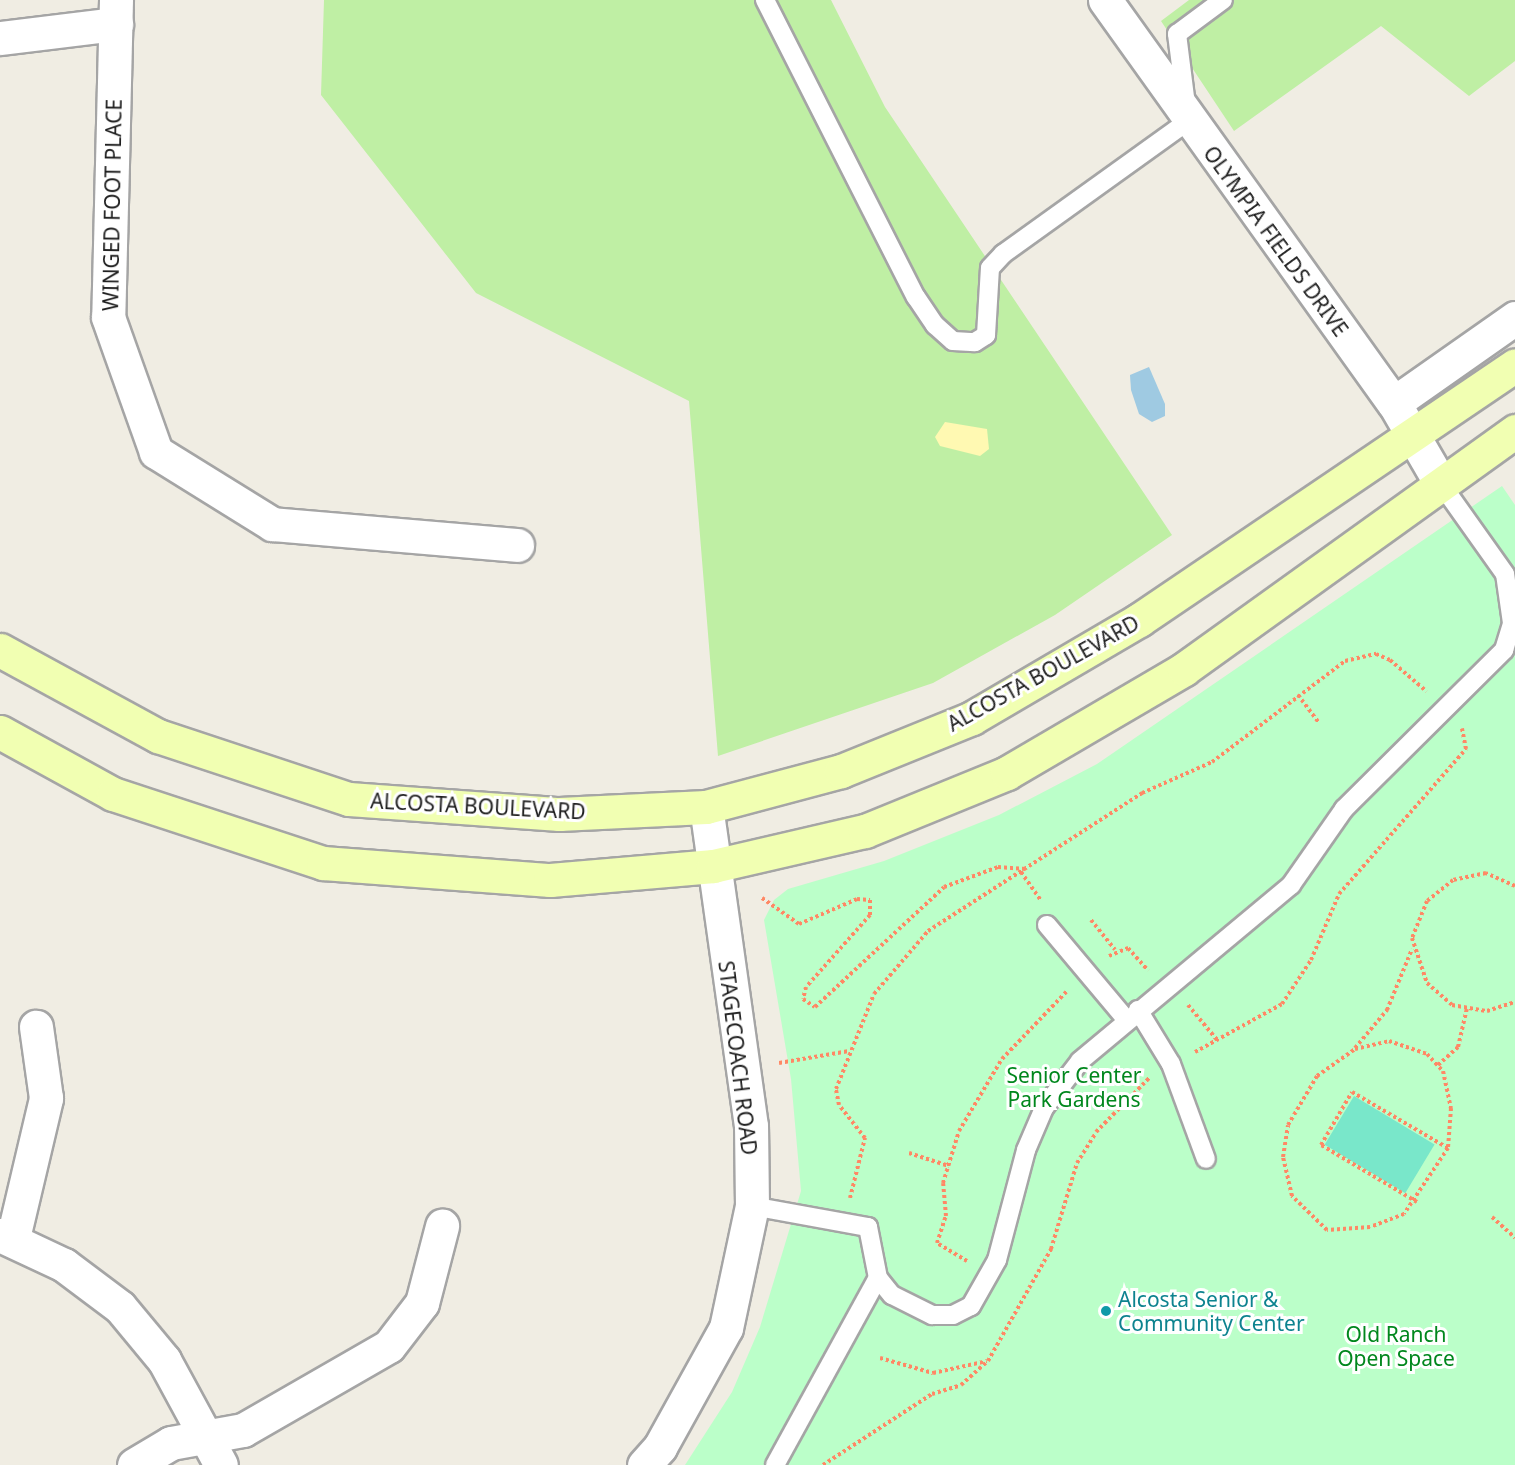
<!DOCTYPE html>
<html>
<head>
<meta charset="utf-8">
<style>
  body { margin:0 }
  #map { position:relative; width:1515px; height:1465px; overflow:hidden; background:#f0ede3; font-family:"Noto Sans",sans-serif }
  div>[style] { position:absolute }
  .grass>* { inset:0; background:#bfefa4 }
  .sand>* { inset:0; background:#fff9b2 }
  .park>* { inset:0; background:#bbffc9 }
  .pitch>* { inset:0; background:#79e7ca; transform-origin:0 0 }
  .water>* { inset:0; background:#9fcae2 }
  .path>* { height:4px; margin-top:-2px; transform-origin:0; background:repeating-linear-gradient(90deg,#ff8865 0 3px,transparent 0 6px) }
  .roads { filter:drop-shadow(2px 0 #a5a5a5) drop-shadow(-2px 0 #a5a5a5) drop-shadow(0 2px #a5a5a5) drop-shadow(0 -2px #a5a5a5) }
  .service>* { height:18px; margin:-9px; padding:0 9px; transform-origin:9px; border-radius:9px; background:#fff }
  .minor>* { height:33px; margin:-16.5px; padding:0 16.5px; transform-origin:16.5px; border-radius:16.5px; background:#fff }
  .secondary>* { height:33px; margin:-16.5px; padding:0 16.5px; transform-origin:16.5px; border-radius:16.5px; background:#f1ffb2 }
  .dots>* { width:16px; height:16px; translate:-50% -50%; box-sizing:border-box; border:3px solid #fff; border-radius:50% }
  span { translate:-50% -50%; white-space:nowrap; text-align:center; line-height:1.15; -webkit-text-stroke:6px #fff; paint-order:stroke }
  .street-label { font-size:21px; color:#1e1e1e }
  .park-label { font-size:21px; color:#01871d }
  .culture-label { font-size:21px; color:#0d838f }
  .left { translate:0 -50%; text-align:left }
</style>
</head>
<body>
<div id="map">
  <div class="grass">
    <i style="clip-path:polygon(324px 0,831px 0,885px 107px,1172px 535px,1055px 615px,933px 683px,718px 756px,689px 401px,476px 293px,321px 95px)"></i>
    <i style="clip-path:polygon(1189px 0,1515px 0,1515px 61px,1469px 96px,1381px 26px,1234px 131px,1161px 21px)"></i>
  </div>
  <div class="sand">
    <i style="clip-path:polygon(945px 422px,987px 429px,989px 449px,980px 456px,940px 446px,935px 437px)"></i>
  </div>
  <div class="park">
    <i style="clip-path:polygon(1502px 486px,1515px 505px,1515px 1465px,685px 1465px,732px 1392px,760px 1327px,801px 1191px,791px 1079px,764px 920px,774px 900px,788px 889px,884px 861px,999px 815px,1097px 764px)"></i>
  </div>
  <div class="pitch">
    <i style="left:1354px;top:1096px;width:94px;height:57px;rotate:31deg"></i>
  </div>
  <div class="water">
    <i style="clip-path:polygon(1149px 367px,1165px 404px,1165px 416px,1152px 422px,1139px 414px,1131px 390px,1130px 375px)"></i>
  </div>
  <div class="path">
    <i style="left:1298px;top:695px;width:34px;rotate:53deg"></i>
    <i style="left:1021px;top:872px;width:35px;rotate:55deg"></i>
    <i style="left:1515px;top:886px;width:32px;rotate:-156deg"></i>
    <i style="left:1486px;top:873px;width:34px;rotate:168deg"></i>
    <i style="left:1453px;top:880px;width:33px;rotate:141deg"></i>
    <i style="left:1427px;top:901px;width:40px;rotate:112deg"></i>
    <i style="left:1412px;top:938px;width:47px;rotate:71.6deg"></i>
    <i style="left:1427px;top:983px;width:33px;rotate:41deg"></i>
    <i style="left:1452px;top:1005px;width:36px;rotate:10deg"></i>
    <i style="left:1487px;top:1011px;width:29px;rotate:-18deg"></i>
    <i style="left:762px;top:898px;width:45px;rotate:35.1deg"></i>
    <i style="left:799px;top:924px;width:63px;rotate:-23.3deg"></i>
    <i style="left:857px;top:899px;width:13px;rotate:4deg"></i>
    <i style="left:870px;top:900px;width:15px;rotate:90deg"></i>
    <i style="left:870px;top:915px;width:96px;rotate:131.6deg"></i>
    <i style="left:806px;top:987px;width:12px;rotate:104deg"></i>
    <i style="left:803px;top:999px;width:14px;rotate:34deg"></i>
    <i style="left:815px;top:1007px;width:176px;rotate:-42.9deg"></i>
    <i style="left:944px;top:887px;width:58px;rotate:-20.3deg"></i>
    <i style="left:998px;top:867px;width:28px;rotate:4deg"></i>
    <i style="left:1091px;top:920px;width:38px;rotate:51deg"></i>
    <i style="left:1109px;top:956px;width:21px;rotate:-23deg"></i>
    <i style="left:1128px;top:948px;width:30px;rotate:48deg"></i>
    <i style="left:1188px;top:1005px;width:47px;rotate:50.2deg"></i>
    <i style="left:1389px;top:1041px;width:40px;rotate:18.9deg"></i>
    <i style="left:1427px;top:1054px;width:23px;rotate:47deg"></i>
    <i style="left:1443px;top:1071px;width:38px;rotate:78deg"></i>
    <i style="left:1451px;top:1108px;width:40px;rotate:94.3deg"></i>
    <i style="left:1448px;top:1148px;width:79px;rotate:123.7deg"></i>
    <i style="left:1404px;top:1214px;width:36px;rotate:159deg"></i>
    <i style="left:1370px;top:1227px;width:43px;rotate:176deg"></i>
    <i style="left:1327px;top:1230px;width:49px;rotate:-135.8deg"></i>
    <i style="left:1292px;top:1196px;width:40px;rotate:-103deg"></i>
    <i style="left:1283px;top:1157px;width:32px;rotate:-81deg"></i>
    <i style="left:1288px;top:1125px;width:57px;rotate:-59.4deg"></i>
    <i style="left:1317px;top:1076px;width:47px;rotate:-35.4deg"></i>
    <i style="left:1355px;top:1049px;width:35px;rotate:-13deg"></i>
    <i style="left:1355px;top:1048px;width:50px;rotate:-49.9deg"></i>
    <i style="left:1387px;top:1010px;width:66px;rotate:-67.7deg"></i>
    <i style="left:1195px;top:1052px;width:99px;rotate:-28.9deg"></i>
    <i style="left:1282px;top:1004px;width:53px;rotate:-56.6deg"></i>
    <i style="left:1311px;top:960px;width:72px;rotate:-67deg"></i>
    <i style="left:1339px;top:894px;width:193px;rotate:-48.8deg"></i>
    <i style="left:1466px;top:749px;width:21px;rotate:-101deg"></i>
    <i style="left:779px;top:1063px;width:71px;rotate:-9.7deg"></i>
    <i style="left:1438px;top:1065px;width:27px;rotate:-42deg"></i>
    <i style="left:1458px;top:1047px;width:39px;rotate:-77deg"></i>
    <i style="left:909px;top:1153px;width:42px;rotate:18deg"></i>
    <i style="left:850px;top:1198px;width:62px;rotate:-76deg"></i>
    <i style="left:865px;top:1138px;width:42px;rotate:-128.2deg"></i>
    <i style="left:839px;top:1105px;width:16px;rotate:-101deg"></i>
    <i style="left:836px;top:1089px;width:102px;rotate:-68.2deg"></i>
    <i style="left:874px;top:994px;width:83px;rotate:-49.4deg"></i>
    <i style="left:928px;top:931px;width:255px;rotate:-32.8deg"></i>
    <i style="left:1142px;top:793px;width:77px;rotate:-23.9deg"></i>
    <i style="left:1212px;top:762px;width:167px;rotate:-37.2deg"></i>
    <i style="left:1345px;top:661px;width:32px;rotate:-13deg"></i>
    <i style="left:1376px;top:654px;width:15px;rotate:23deg"></i>
    <i style="left:1390px;top:660px;width:48px;rotate:40.7deg"></i>
    <i style="left:1417px;top:1202px;width:112px;rotate:-149.3deg"></i>
    <i style="left:1321px;top:1145px;width:61px;rotate:-59.7deg"></i>
    <i style="left:1352px;top:1092px;width:111px;rotate:30.3deg"></i>
    <i style="left:1492px;top:1217px;width:31px;rotate:42deg"></i>
    <i style="left:967px;top:1261px;width:35px;rotate:-149deg"></i>
    <i style="left:937px;top:1243px;width:28px;rotate:-72deg"></i>
    <i style="left:946px;top:1216px;width:33px;rotate:-95deg"></i>
    <i style="left:943px;top:1183px;width:54px;rotate:-72.9deg"></i>
    <i style="left:959px;top:1131px;width:84px;rotate:-59.2deg"></i>
    <i style="left:1002px;top:1059px;width:95px;rotate:-46.3deg"></i>
    <i style="left:880px;top:1358px;width:55px;rotate:15.8deg"></i>
    <i style="left:933px;top:1373px;width:55px;rotate:-12.5deg"></i>
    <i style="left:823px;top:1465px;width:130px;rotate:-33.1deg"></i>
    <i style="left:932px;top:1394px;width:30px;rotate:-17deg"></i>
    <i style="left:961px;top:1385px;width:36px;rotate:-42deg"></i>
    <i style="left:988px;top:1361px;width:129px;rotate:-60.6deg"></i>
    <i style="left:1051px;top:1249px;width:90px;rotate:-73.2deg"></i>
    <i style="left:1077px;top:1163px;width:36px;rotate:-58deg"></i>
    <i style="left:1096px;top:1132px;width:76px;rotate:-45.5deg"></i>
  </div>
  <div class="roads">
    <div class="service">
      <i style="left:765px;top:0;width:333px;rotate:63.1deg"></i>
      <i style="left:916px;top:297px;width:34px;rotate:56deg"></i>
      <i style="left:935px;top:325px;width:24px;rotate:42deg"></i>
      <i style="left:953px;top:341px;width:22px;rotate:3deg"></i>
      <i style="left:975px;top:342px;width:13px;rotate:-32deg"></i>
      <i style="left:986px;top:335px;width:67px;rotate:-86.6deg"></i>
      <i style="left:990px;top:268px;width:19px;rotate:-47deg"></i>
      <i style="left:1003px;top:254px;width:228px;rotate:-35.7deg"></i>
      <i style="left:1188px;top:121px;width:88px;rotate:-97.2deg"></i>
      <i style="left:1177px;top:34px;width:57px;rotate:-36.5deg"></i>
      <i style="left:1047px;top:925px;width:123px;rotate:50deg"></i>
      <i style="left:1138px;top:1010px;width:63px;rotate:58.6deg"></i>
      <i style="left:1171px;top:1064px;width:101px;rotate:69.8deg"></i>
      <i style="left:752px;top:1206px;width:118px;rotate:10.3deg"></i>
      <i style="left:868px;top:1227px;width:52px;rotate:78.9deg"></i>
      <i style="left:878px;top:1278px;width:22px;rotate:51deg"></i>
      <i style="left:892px;top:1295px;width:45px;rotate:26.6deg"></i>
      <i style="left:932px;top:1315px;width:21px"></i>
      <i style="left:953px;top:1315px;width:20px;rotate:-27deg"></i>
      <i style="left:971px;top:1306px;width:53px;rotate:-60.5deg"></i>
      <i style="left:997px;top:1260px;width:114px;rotate:-75.2deg"></i>
      <i style="left:1026px;top:1150px;width:46px;rotate:-66.8deg"></i>
      <i style="left:1044px;top:1108px;width:59px;rotate:-52.5deg"></i>
      <i style="left:1080px;top:1061px;width:275px;rotate:-39.8deg"></i>
      <i style="left:1291px;top:885px;width:93px;rotate:-55.1deg"></i>
      <i style="left:1344px;top:809px;width:226px;rotate:-44.8deg"></i>
      <i style="left:1504px;top:650px;width:28px;rotate:-73deg"></i>
      <i style="left:1512px;top:623px;width:49px;rotate:-98.1deg"></i>
      <i style="left:1505px;top:574px;width:110px;rotate:-125.4deg"></i>
      <i style="left:775px;top:1465px;width:213px;rotate:-61.2deg"></i>
    </div>
    <div class="minor">
      <i style="left:116px;top:0;width:317px;rotate:91.4deg"></i>
      <i style="left:108px;top:317px;width:143px;rotate:70.4deg"></i>
      <i style="left:156px;top:452px;width:137px;rotate:31.8deg"></i>
      <i style="left:272px;top:524px;width:246px;rotate:4.9deg"></i>
      <i style="left:1105px;top:0;width:496px;rotate:54.4deg"></i>
      <i style="left:1394px;top:403px;width:94px;rotate:59.9deg"></i>
      <i style="left:0;top:38px;width:117px;rotate:-6.9deg"></i>
      <i style="left:1394px;top:403px;width:148px;rotate:-35.1deg"></i>
      <i style="left:0;top:1235px;width:71px;rotate:25.1deg"></i>
      <i style="left:64px;top:1265px;width:70px;rotate:36.9deg"></i>
      <i style="left:120px;top:1307px;width:69px;rotate:50.3deg"></i>
      <i style="left:164px;top:1360px;width:119px;rotate:61.5deg"></i>
      <i style="left:13px;top:1238px;width:144px;rotate:-76.7deg"></i>
      <i style="left:46px;top:1098px;width:72px;rotate:-98deg"></i>
      <i style="left:134px;top:1465px;width:43px;rotate:-30.7deg"></i>
      <i style="left:171px;top:1443px;width:73px;rotate:-10.2deg"></i>
      <i style="left:243px;top:1430px;width:168px;rotate:-29.9deg"></i>
      <i style="left:389px;top:1346px;width:54px;rotate:-52.5deg"></i>
      <i style="left:422px;top:1303px;width:80px;rotate:-75.4deg"></i>
      <i style="left:644px;top:1465px;width:24px;rotate:-48deg"></i>
      <i style="left:660px;top:1447px;width:136px;rotate:-61deg"></i>
      <i style="left:726px;top:1328px;width:125px;rotate:-78deg"></i>
      <i style="left:752px;top:1206px;width:80px;rotate:-90.7deg"></i>
      <i style="left:751px;top:1126px;width:322px;rotate:-98deg"></i>
    </div>
    <div class="secondary">
      <i style="left:0;top:650px;width:180px;rotate:28.6deg"></i>
      <i style="left:158px;top:736px;width:201px;rotate:18.3deg"></i>
      <i style="left:349px;top:799px;width:211px;rotate:4.1deg"></i>
      <i style="left:559px;top:814px;width:147px;rotate:-2.7deg"></i>
      <i style="left:706px;top:807px;width:140px;rotate:-14.9deg"></i>
      <i style="left:841px;top:771px;width:141px;rotate:-22deg"></i>
      <i style="left:972px;top:718px;width:194px;rotate:-30.4deg"></i>
      <i style="left:1139px;top:620px;width:454px;rotate:-34.1deg"></i>
      <i style="left:0;top:732px;width:129px;rotate:28.8deg"></i>
      <i style="left:113px;top:794px;width:221px;rotate:18.2deg"></i>
      <i style="left:323px;top:863px;width:228px;rotate:4.3deg"></i>
      <i style="left:550px;top:880px;width:164px;rotate:-4.9deg"></i>
      <i style="left:713px;top:866px;width:156px;rotate:-13deg"></i>
      <i style="left:865px;top:831px;width:153px;rotate:-22.2deg"></i>
      <i style="left:1007px;top:773px;width:205px;rotate:-30.4deg"></i>
      <i style="left:1184px;top:669px;width:408px;rotate:-35.7deg"></i>
    </div>
  </div>
  <div class="dots">
    <i style="left:1106px;top:1311px;background:#0f9aa8"></i>
  </div>
  <div class="street-label">
    <span style="left:112px;top:205px;rotate:-89deg">WINGED FOOT PLACE</span>
    <span style="left:1276px;top:241px;rotate:54deg">OLYMPIA FIELDS DRIVE</span>
    <span style="left:1043px;top:673px;rotate:-29deg">ALCOSTA BOULEVARD</span>
    <span style="left:478px;top:806px;rotate:3deg">ALCOSTA BOULEVARD</span>
    <span style="left:738px;top:1058px;rotate:83deg">STAGECOACH ROAD</span>
  </div>
  <div class="park-label">
    <span style="left:1074px;top:1087px">Senior Center<br>Park Gardens</span>
    <span style="left:1396px;top:1346px">Old Ranch<br>Open Space</span>
  </div>
  <div class="culture-label">
    <span class="left" style="left:1118px;top:1311px">Alcosta Senior &amp;<br>Community Center</span>
  </div>
</div>
</body>
</html>
